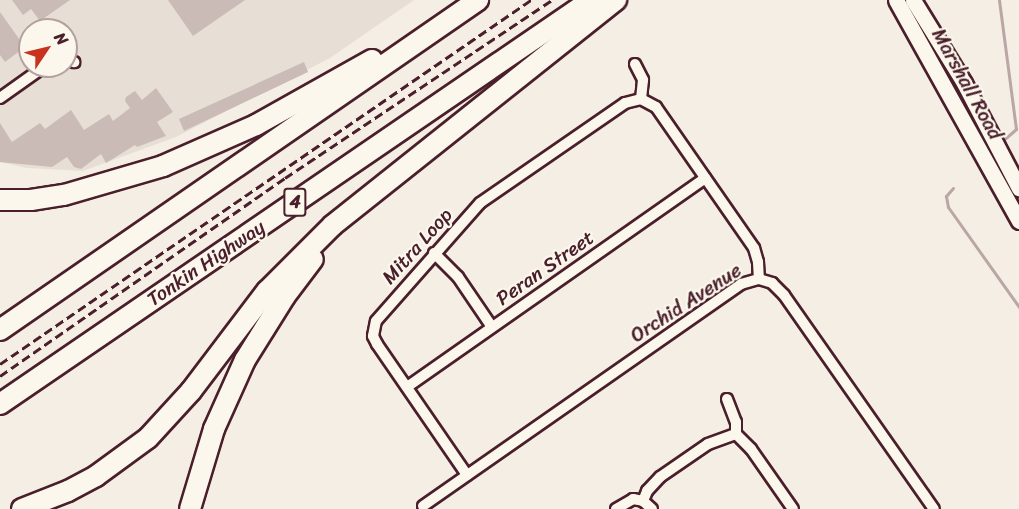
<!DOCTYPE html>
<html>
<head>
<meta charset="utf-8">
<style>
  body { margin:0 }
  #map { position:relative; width:1019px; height:509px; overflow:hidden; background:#f4eee4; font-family:Sriracha,sans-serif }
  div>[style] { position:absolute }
  .built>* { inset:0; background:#e7dfd6 }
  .stream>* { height:3px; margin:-1.5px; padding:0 1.5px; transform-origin:1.5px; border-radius:1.5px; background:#baa7a5 }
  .building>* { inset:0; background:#cabbb6 }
  .roads { filter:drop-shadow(2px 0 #4a1f2b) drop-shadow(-2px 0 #4a1f2b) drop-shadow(0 2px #4a1f2b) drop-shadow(0 -2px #4a1f2b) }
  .street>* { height:10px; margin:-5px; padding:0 5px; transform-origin:5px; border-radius:5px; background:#fbf7ec }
  .secondary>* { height:15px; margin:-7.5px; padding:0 7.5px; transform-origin:7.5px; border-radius:7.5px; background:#fbf7ec }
  .highway>* { height:20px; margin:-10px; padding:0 10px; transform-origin:10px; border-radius:10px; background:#fbf7ec }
  .rail>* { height:3px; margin-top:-1.5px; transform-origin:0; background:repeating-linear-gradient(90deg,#4a1f2b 0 9px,transparent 0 13.5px) }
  span { translate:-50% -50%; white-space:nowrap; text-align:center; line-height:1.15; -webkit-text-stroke:4.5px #fbf7ec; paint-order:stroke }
  .shield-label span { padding:2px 4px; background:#fbf7ec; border:2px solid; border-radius:4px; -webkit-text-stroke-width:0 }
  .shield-label { font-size:18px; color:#4a1f2b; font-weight:700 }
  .street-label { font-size:20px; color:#4a1f2b }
  .north { position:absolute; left:18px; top:18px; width:60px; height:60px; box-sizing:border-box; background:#fbf7ec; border:2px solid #b4a19f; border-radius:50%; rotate:55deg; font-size:16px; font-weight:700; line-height:24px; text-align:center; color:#4a1f2b }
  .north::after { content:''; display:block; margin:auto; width:21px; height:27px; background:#c8321e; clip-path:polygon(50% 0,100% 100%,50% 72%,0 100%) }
</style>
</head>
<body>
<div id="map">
  <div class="built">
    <i style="clip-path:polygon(evenodd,0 0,414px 0,330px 58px,176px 137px,83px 171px,27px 168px,0 162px,0 0,30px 30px,66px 30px,66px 66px,30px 66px,30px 30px)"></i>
  </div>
  <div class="stream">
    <i style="left:999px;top:0;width:130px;rotate:82.5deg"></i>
    <i style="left:1016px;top:129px;width:21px;rotate:139deg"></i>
    <i style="left:953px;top:188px;width:11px;rotate:131deg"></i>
    <i style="left:946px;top:196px;width:11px;rotate:80deg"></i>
    <i style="left:948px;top:207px;width:123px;rotate:54.6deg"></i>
  </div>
  <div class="building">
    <i style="clip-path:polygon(12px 0,70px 0,40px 21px,31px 9px,23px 15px)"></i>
    <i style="clip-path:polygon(168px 0,245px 0,193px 36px)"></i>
    <i style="clip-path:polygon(0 12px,25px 47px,5px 62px,0 55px)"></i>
    <i style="clip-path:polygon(304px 62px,308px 72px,184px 131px,179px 119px)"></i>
    <i style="clip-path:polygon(156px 88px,173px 112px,157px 122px,166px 136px,137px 147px,135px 145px,106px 163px,101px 154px,81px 169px,74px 167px,67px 157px,52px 167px,0 162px,0 123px,12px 142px,40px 123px,45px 129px,71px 110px,84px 130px,109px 114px,113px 121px,130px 108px,125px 101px,126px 97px,135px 91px,142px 100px)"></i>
  </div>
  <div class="roads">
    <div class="street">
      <i style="left:66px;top:59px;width:9px;rotate:21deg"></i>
      <i style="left:635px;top:64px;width:18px;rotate:63deg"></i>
      <i style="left:643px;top:80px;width:19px;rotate:96deg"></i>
      <i style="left:0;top:98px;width:55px;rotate:-35.4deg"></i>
      <i style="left:434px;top:253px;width:34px;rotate:45deg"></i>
      <i style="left:458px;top:277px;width:60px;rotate:55.8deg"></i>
      <i style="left:407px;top:387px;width:364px;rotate:-35deg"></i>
      <i style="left:727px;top:399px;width:25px;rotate:69deg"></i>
      <i style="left:736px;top:422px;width:12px;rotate:90deg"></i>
      <i style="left:467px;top:475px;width:159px;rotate:-124.5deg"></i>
      <i style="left:377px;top:344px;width:9px;rotate:-117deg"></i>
      <i style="left:373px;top:336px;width:15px;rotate:-79deg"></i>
      <i style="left:376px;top:321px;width:157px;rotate:-48.6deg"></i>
      <i style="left:480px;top:203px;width:176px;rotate:-34.6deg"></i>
      <i style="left:625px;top:103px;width:16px;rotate:-14deg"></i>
      <i style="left:641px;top:99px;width:17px;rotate:28deg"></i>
      <i style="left:656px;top:107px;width:172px;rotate:55.2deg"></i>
      <i style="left:754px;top:248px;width:15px;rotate:74deg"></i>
      <i style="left:758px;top:262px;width:17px;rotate:87deg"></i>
      <i style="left:643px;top:501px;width:11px;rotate:-68deg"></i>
      <i style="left:647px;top:491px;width:19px;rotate:-47deg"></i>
      <i style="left:660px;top:477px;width:58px;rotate:-34.5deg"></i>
      <i style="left:708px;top:444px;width:30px;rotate:-20deg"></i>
      <i style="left:736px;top:434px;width:21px;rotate:45deg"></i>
      <i style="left:751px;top:449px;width:73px;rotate:55deg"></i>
      <i style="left:423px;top:506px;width:388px;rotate:-34.9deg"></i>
      <i style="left:741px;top:284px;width:19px;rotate:-16deg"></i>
      <i style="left:759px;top:279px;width:14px;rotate:17deg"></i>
      <i style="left:772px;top:283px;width:17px;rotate:45deg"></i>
      <i style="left:784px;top:295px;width:261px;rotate:55deg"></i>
      <i style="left:616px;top:509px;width:20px;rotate:-30deg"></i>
      <i style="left:633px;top:499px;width:10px;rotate:11deg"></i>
      <i style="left:643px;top:501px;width:12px;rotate:42deg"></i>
    </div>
    <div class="secondary">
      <i style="left:896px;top:0;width:253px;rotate:60.9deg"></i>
      <i style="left:913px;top:0;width:97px;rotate:58.4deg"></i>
      <i style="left:964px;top:83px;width:119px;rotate:62.4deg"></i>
    </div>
    <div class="highway">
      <i style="left:0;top:200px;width:31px"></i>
      <i style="left:31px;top:200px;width:33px;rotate:-9deg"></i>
      <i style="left:64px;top:195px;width:103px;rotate:-16.3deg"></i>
      <i style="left:163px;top:166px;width:102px;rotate:-23.8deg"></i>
      <i style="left:256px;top:125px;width:133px;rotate:-29.3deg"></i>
      <i style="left:0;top:330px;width:581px;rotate:-34.62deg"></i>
      <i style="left:0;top:404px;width:716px;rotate:-34.36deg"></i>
      <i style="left:22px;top:509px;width:49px;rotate:-21.4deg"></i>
      <i style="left:68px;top:491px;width:32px;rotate:-28deg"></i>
      <i style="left:96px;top:476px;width:64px;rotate:-36.2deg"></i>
      <i style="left:148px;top:438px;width:64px;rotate:-47.5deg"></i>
      <i style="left:191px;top:391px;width:126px;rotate:-52.8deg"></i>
      <i style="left:267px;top:291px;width:93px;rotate:-45deg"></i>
      <i style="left:333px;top:225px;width:362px;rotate:-38.5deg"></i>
      <i style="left:190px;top:509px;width:84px;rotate:-73.3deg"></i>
      <i style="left:214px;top:429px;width:76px;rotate:-65.8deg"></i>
      <i style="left:245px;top:360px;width:75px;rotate:-58deg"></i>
      <i style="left:285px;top:296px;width:46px;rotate:-52.9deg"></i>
    </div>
  </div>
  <div class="rail">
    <i style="left:0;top:364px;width:644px;rotate:-34.43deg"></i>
    <i style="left:0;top:376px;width:347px;rotate:-34.8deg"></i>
    <i style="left:285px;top:178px;width:321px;rotate:-33.7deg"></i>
  </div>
  <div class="shield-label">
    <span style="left:295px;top:202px">4</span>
  </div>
  <div class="street-label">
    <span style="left:967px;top:84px;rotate:61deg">Marshall Road</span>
    <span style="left:417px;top:246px;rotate:-48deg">Mitra Loop</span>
    <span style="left:206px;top:263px;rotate:-34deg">Tonkin Highway</span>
    <span style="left:545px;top:268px;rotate:-35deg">Peran Street</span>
    <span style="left:686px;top:303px;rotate:-33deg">Orchid Avenue</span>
  </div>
  <div class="north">N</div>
</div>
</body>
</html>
